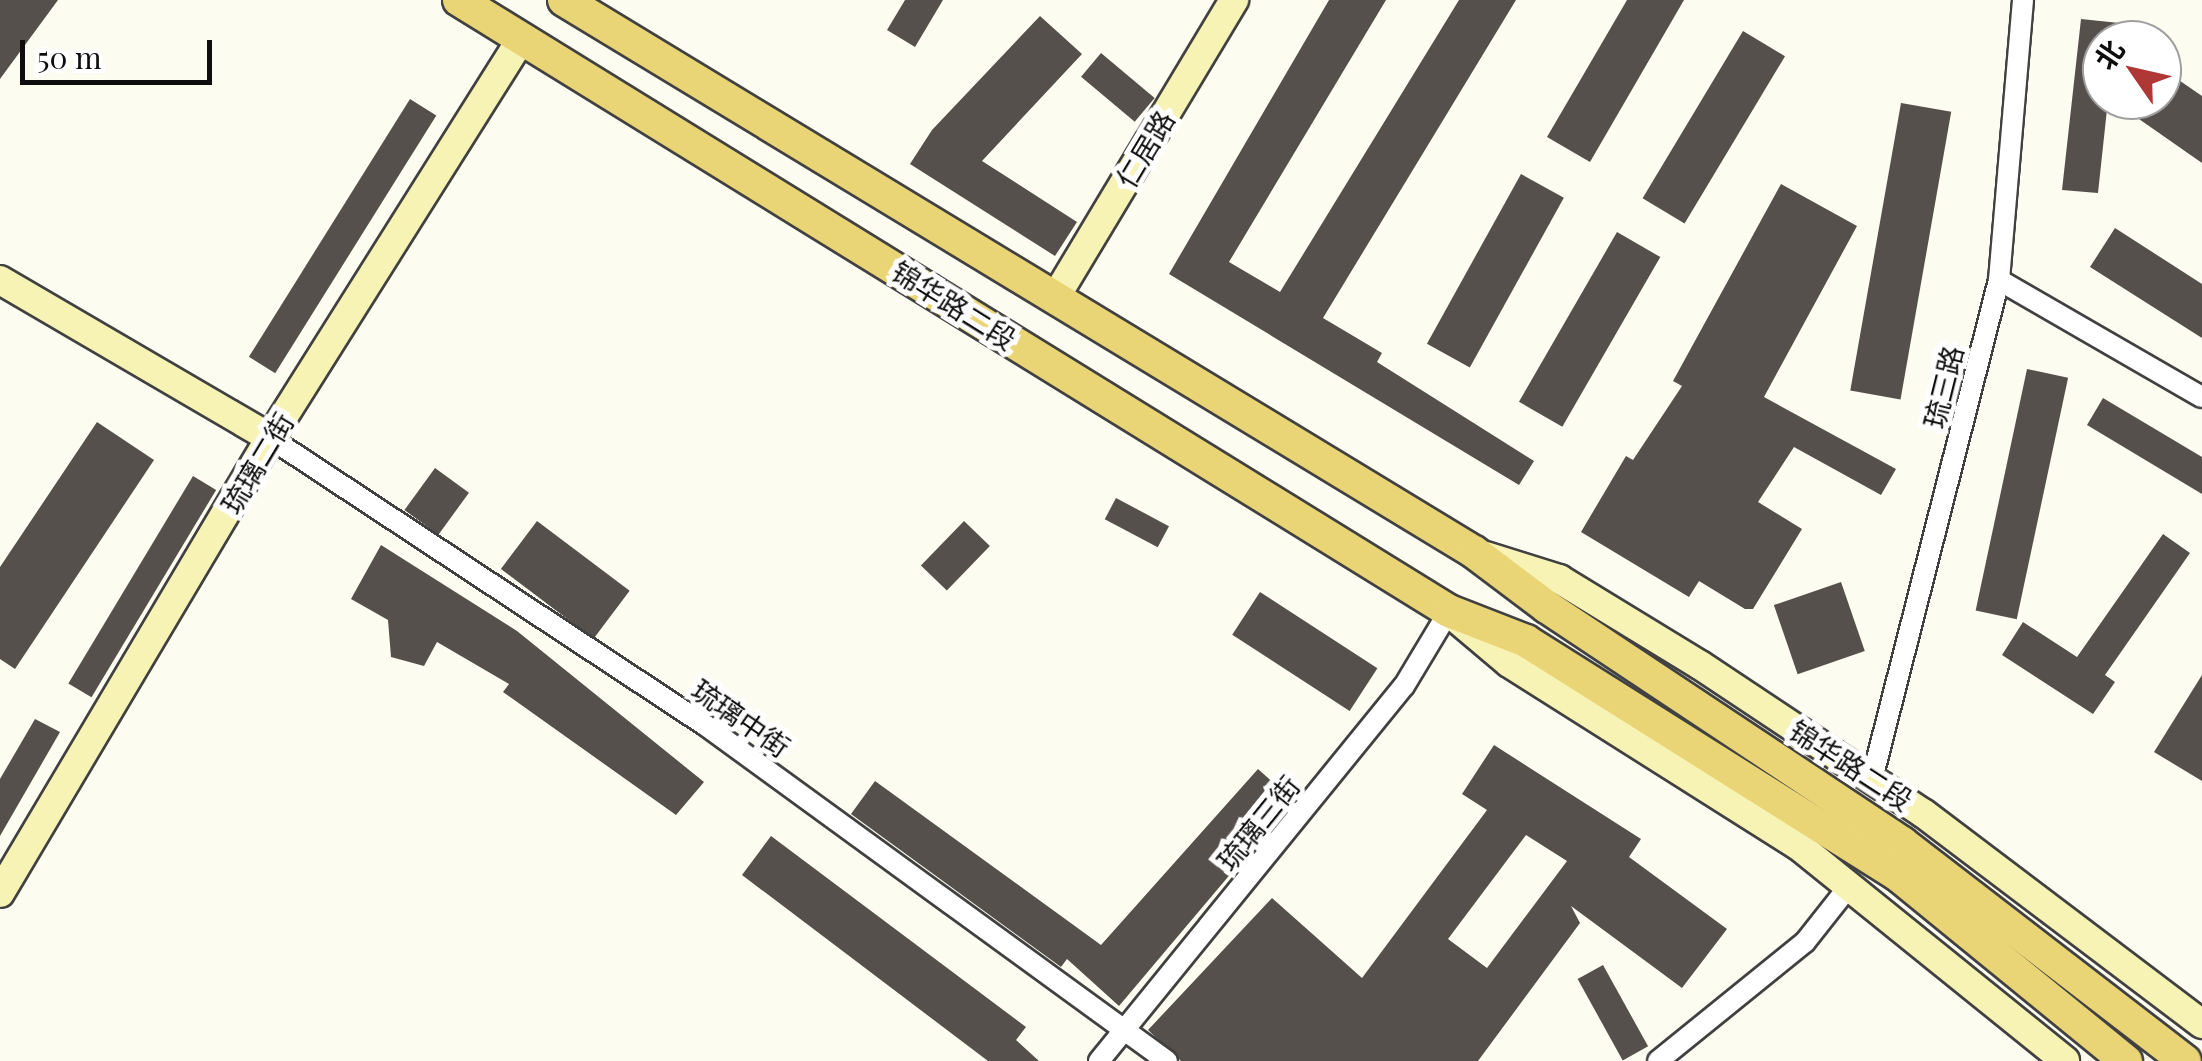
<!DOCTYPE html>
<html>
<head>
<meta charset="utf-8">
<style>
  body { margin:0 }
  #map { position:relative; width:2202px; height:1061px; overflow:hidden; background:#fdfcf1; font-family:"Playfair Display","Noto Sans SC",serif }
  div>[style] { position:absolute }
  .building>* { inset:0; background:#56504c; transform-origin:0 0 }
  .roads { filter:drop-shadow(2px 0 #414141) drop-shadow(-2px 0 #414141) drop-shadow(0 2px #414141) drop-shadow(0 -2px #414141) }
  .street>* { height:20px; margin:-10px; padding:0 10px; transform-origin:10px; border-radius:10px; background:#fff }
  .secondary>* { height:28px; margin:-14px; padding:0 14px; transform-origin:14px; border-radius:14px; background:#f6f3b4 }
  .primary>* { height:32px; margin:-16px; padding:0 16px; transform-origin:16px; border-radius:16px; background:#e9d576 }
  span { translate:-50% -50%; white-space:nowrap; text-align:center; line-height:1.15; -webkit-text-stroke:10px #fff; paint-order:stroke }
  .street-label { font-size:28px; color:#0e0e0e }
  .north { position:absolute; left:2082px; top:20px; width:100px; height:100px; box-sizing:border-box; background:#fff; border:2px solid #9f9f9f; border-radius:50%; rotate:304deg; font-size:28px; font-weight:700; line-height:40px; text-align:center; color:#0e0e0e }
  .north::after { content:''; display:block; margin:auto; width:35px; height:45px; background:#af3836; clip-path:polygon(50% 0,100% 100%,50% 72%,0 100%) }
  .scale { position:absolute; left:20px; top:40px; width:192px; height:45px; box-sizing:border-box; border:5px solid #0e0e0e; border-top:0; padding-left:12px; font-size:30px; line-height:35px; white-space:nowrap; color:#0e0e0e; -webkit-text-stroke:8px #fff; paint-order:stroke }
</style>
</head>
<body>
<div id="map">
  <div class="building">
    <i style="clip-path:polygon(0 0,58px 0,0 79px)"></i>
    <i style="clip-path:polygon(905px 0,943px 0,915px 47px,887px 30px)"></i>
    <i style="clip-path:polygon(1329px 0,1386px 0,1229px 262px,1280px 292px,1459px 0,1516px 0,1323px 318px,1382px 353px,1377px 362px,1534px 461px,1519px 485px,1169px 274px)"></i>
    <i style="clip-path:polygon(1627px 0,1684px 0,1590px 162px,1547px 137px)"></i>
    <i style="clip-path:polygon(1040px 16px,1082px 54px,982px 161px,1077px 222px,1055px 256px,910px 164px,932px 130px)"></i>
    <i style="clip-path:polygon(2081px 19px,2148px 26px,2147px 40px,2102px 40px,2102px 100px,2108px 100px,2098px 193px,2062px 190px)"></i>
    <i style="left:1743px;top:31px;width:49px;height:195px;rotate:31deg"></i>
    <i style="left:1101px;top:53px;width:70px;height:31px;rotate:40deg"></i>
    <i style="clip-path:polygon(2170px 74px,2202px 96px,2202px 163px,2139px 119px,2152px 100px,2162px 100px)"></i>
    <i style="left:410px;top:99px;width:31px;height:304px;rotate:32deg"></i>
    <i style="left:1901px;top:103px;width:51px;height:292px;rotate:10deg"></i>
    <i style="left:1521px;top:174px;width:49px;height:194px;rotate:29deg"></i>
    <i style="clip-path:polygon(1781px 184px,1857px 226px,1764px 397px,1896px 469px,1881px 495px,1794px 447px,1758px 502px,1802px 529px,1753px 609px,1745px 609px,1699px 581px,1689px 597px,1581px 532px,1626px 456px,1633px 460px,1682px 386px,1673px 381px)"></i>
    <i style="clip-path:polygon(2115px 228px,2202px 284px,2202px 338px,2090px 267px)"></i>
    <i style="left:1617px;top:232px;width:50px;height:196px;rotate:30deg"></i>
    <i style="left:2027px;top:369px;width:42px;height:247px;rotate:12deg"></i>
    <i style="clip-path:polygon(2103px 398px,2202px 457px,2202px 494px,2087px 425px)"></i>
    <i style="clip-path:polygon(97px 422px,154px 460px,15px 669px,0 659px,0 567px)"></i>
    <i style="left:435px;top:468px;width:42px;height:52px;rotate:36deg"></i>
    <i style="left:193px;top:476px;width:27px;height:242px;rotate:31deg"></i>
    <i style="left:1116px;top:498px;width:60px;height:24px;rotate:28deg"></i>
    <i style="left:537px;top:521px;width:116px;height:60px;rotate:37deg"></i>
    <i style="left:964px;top:521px;width:36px;height:62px;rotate:44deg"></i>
    <i style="clip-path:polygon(2163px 534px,2190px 553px,2105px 675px,2115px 682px,2093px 714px,2002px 655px,2023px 622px,2077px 657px)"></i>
    <i style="clip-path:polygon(381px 545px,517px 631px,704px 782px,676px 815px,503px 692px,509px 684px,437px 642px,424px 666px,391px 657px,388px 620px,351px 599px)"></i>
    <i style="left:1841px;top:582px;width:73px;height:71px;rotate:71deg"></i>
    <i style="left:1260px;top:592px;width:140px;height:51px;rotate:33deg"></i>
    <i style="clip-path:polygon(2202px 675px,2202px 781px,2154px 752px)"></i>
    <i style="clip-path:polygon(35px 719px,60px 732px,0 836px,0 779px)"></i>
    <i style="clip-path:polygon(evenodd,1494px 745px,1641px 839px,1629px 857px,1727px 929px,1682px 988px,1571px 906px,1580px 923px,1478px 1061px,1181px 1061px,1148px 1030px,1272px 898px,1362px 978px,1487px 810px,1462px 794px,1494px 745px,1526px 835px,1567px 861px,1487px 968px,1448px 939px,1526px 835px)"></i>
    <i style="clip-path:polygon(1258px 769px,1293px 800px,1119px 1006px,1067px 959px,1061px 967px,851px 814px,875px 781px,1101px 945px)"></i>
    <i style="clip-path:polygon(771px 836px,1026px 1027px,1016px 1040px,1039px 1061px,988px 1061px,742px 875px)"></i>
    <i style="left:1603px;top:965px;width:93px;height:29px;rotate:61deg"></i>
  </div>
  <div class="roads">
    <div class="street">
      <i style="left:1999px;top:280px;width:234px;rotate:30deg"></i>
      <i style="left:270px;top:438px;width:521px;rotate:33.42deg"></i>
      <i style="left:705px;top:725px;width:571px;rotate:36.03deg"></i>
      <i style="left:1872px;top:779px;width:515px;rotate:-75.72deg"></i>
      <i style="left:1999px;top:280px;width:281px;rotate:-85.1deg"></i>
      <i style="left:1099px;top:1061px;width:483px;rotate:-50.9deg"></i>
      <i style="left:1404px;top:686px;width:87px;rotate:-59deg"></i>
      <i style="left:1658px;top:1061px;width:189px;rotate:-39deg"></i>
      <i style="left:1805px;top:942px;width:73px;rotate:-51.7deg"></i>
    </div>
    <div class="secondary">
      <i style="left:0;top:280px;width:313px;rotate:30.3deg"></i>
      <i style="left:1055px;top:298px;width:348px;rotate:-59deg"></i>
      <i style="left:1486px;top:556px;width:77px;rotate:17.5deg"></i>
      <i style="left:1559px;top:579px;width:165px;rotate:31.4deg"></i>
      <i style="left:1700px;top:665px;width:268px;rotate:33.6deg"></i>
      <i style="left:1923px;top:813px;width:350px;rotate:37.1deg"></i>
      <i style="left:1457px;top:619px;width:68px;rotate:40.2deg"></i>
      <i style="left:1509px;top:663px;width:343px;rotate:32.3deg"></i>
      <i style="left:1799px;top:846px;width:342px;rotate:38.9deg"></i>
      <i style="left:0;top:893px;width:529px;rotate:-59.31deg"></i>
      <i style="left:270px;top:438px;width:473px;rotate:-57.8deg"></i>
    </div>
    <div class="primary">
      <i style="left:459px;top:0;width:1163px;rotate:31.68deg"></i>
      <i style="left:1449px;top:611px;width:83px;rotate:21.3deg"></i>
      <i style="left:1526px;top:641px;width:441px;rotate:32.2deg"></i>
      <i style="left:1899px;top:876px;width:293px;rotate:39.2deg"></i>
      <i style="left:564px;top:0;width:1064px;rotate:31.24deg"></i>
      <i style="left:1474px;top:552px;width:91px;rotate:37deg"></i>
      <i style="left:1547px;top:607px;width:426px;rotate:33.6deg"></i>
      <i style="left:1902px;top:843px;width:357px;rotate:37.6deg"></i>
    </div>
  </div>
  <div class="street-label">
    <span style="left:1145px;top:149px;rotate:-59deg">仁居路</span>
    <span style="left:954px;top:305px;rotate:32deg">锦华路二段</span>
    <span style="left:1943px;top:387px;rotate:-76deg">琉三路</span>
    <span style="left:257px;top:463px;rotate:-59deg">琉璃二街</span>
    <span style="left:741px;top:718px;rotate:35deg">琉璃中街</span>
    <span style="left:1851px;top:765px;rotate:33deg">锦华路二段</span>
    <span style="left:1258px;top:823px;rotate:-51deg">琉璃三街</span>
  </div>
  <div class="north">北</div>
  <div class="scale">50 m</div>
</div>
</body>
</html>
